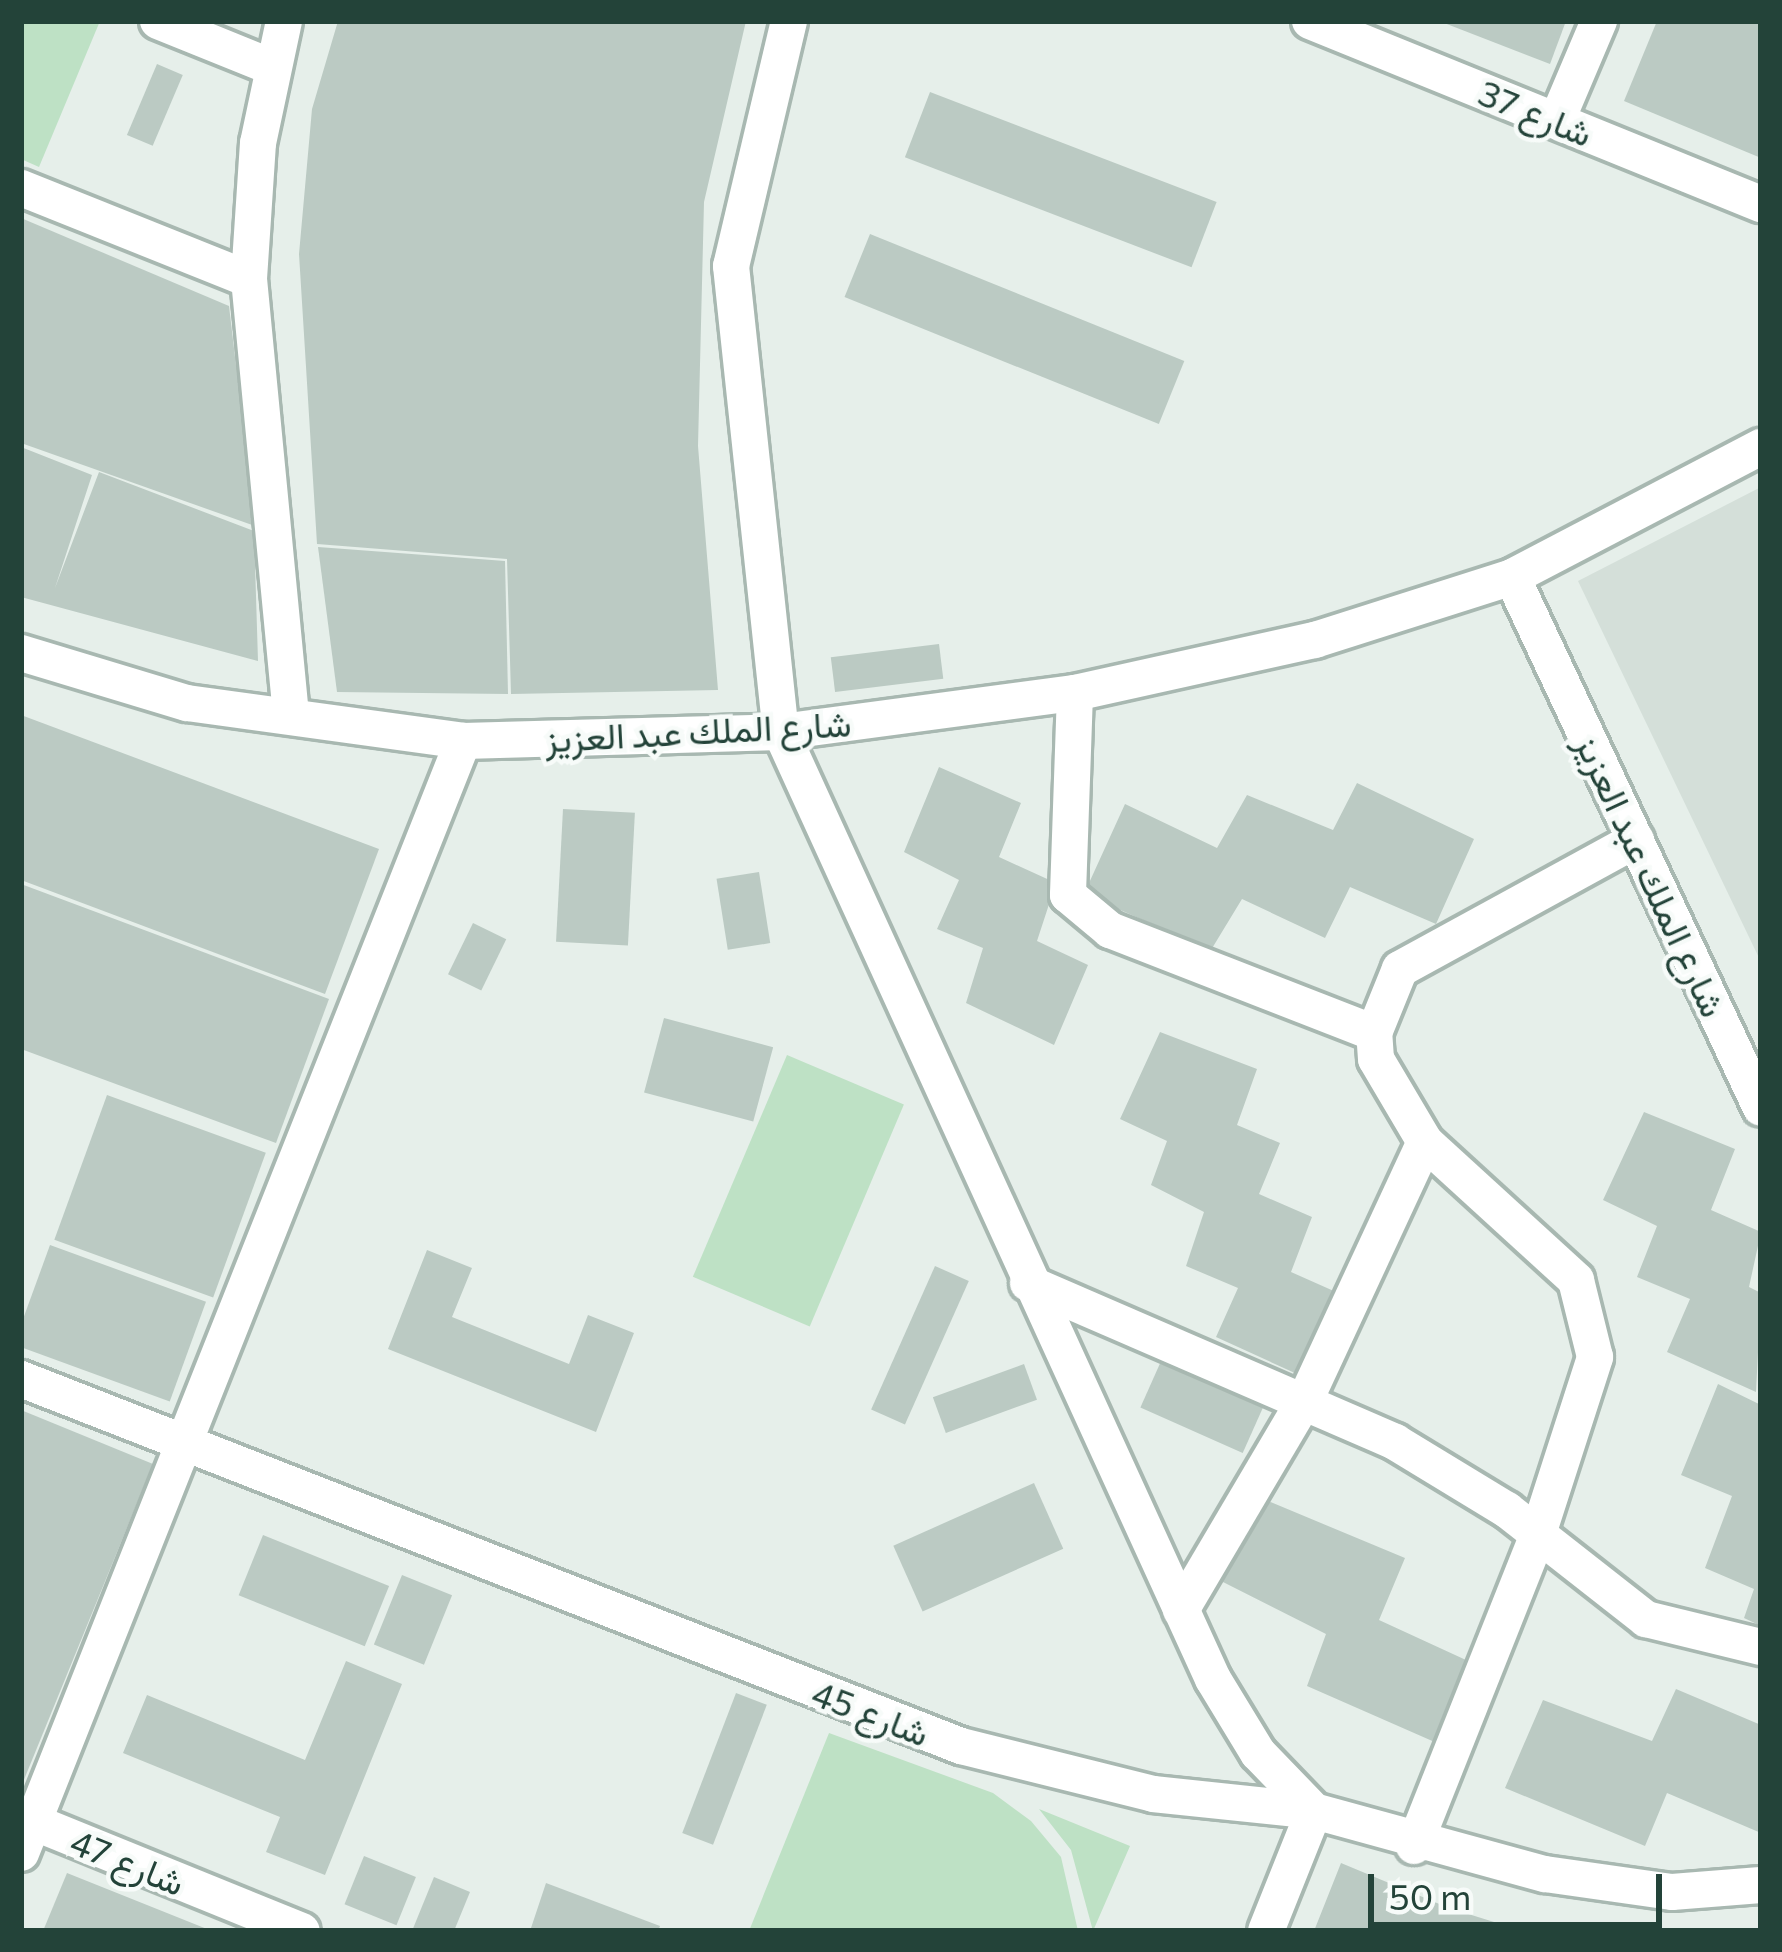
<!DOCTYPE html>
<html>
<head>
<meta charset="utf-8">
<style>
  body { margin:0 }
  #map { position:relative; width:1782px; height:1952px; overflow:hidden; background:#e6efea; font-family:Commissioner,Vazirmatn,sans-serif }
  div>[style] { position:absolute }
  .built>* { inset:0; background:#d4dfd9 }
  .green>* { inset:0; background:#bee1c5; transform-origin:0 0 }
  .building>* { inset:0; background:#bbcac3; transform-origin:0 0 }
  .roads { filter:drop-shadow(3px 0 #a8b8b1) drop-shadow(-3px 0 #a8b8b1) drop-shadow(0 3px #a8b8b1) drop-shadow(0 -3px #a8b8b1) }
  .street>* { height:36px; margin:-18px; padding:0 18px; transform-origin:18px; border-radius:18px; background:#fff }
  .secondary>* { height:36px; margin:-18px; padding:0 18px; transform-origin:18px; border-radius:18px; background:#fff }
  span { translate:-50% -50%; white-space:nowrap; text-align:center; line-height:1.15; -webkit-text-stroke:9px #f7fbf9; paint-order:stroke }
  .street-label { font-size:36px; color:#234339 }
  .frame { position:absolute; inset:0; border:24px solid #234339; pointer-events:none }
  .scale { position:absolute; left:1368px; top:1874px; width:294px; height:54px; box-sizing:border-box; border:6px solid #234339; border-top:0; padding-left:15px; font-size:36px; line-height:42px; white-space:nowrap; color:#234339; -webkit-text-stroke:9px #f7fbf9; paint-order:stroke }
</style>
</head>
<body>
<div id="map">
  <div class="built">
    <i style="clip-path:polygon(1761px 487px,1761px 962px,1578px 581px)"></i>
  </div>
  <div class="green">
    <i style="clip-path:polygon(21px 21px,100px 21px,39px 167px,21px 159px)"></i>
    <i style="left:787px;top:1055px;width:127px;height:241px;rotate:23deg"></i>
    <i style="clip-path:polygon(829px 1733px,993px 1793px,1031px 1821px,1061px 1857px,1078px 1931px,749px 1931px)"></i>
    <i style="clip-path:polygon(1039px 1809px,1130px 1846px,1093px 1931px,1071px 1850px)"></i>
  </div>
  <div class="building">
    <i style="clip-path:polygon(338px 21px,746px 21px,704px 202px,698px 446px,718px 690px,511px 694px,507px 559px,317px 544px,299px 254px,312px 109px)"></i>
    <i style="clip-path:polygon(1439px 21px,1566px 21px,1550px 64px)"></i>
    <i style="clip-path:polygon(1657px 21px,1761px 21px,1761px 158px,1624px 101px)"></i>
    <i style="left:157px;top:64px;width:28px;height:77px;rotate:23deg"></i>
    <i style="left:930px;top:92px;width:307px;height:70px;rotate:21deg"></i>
    <i style="clip-path:polygon(21px 218px,229px 306px,255px 526px,21px 443px)"></i>
    <i style="left:870px;top:234px;width:339px;height:68px;rotate:22deg"></i>
    <i style="clip-path:polygon(21px 447px,92px 475px,55px 588px,99px 472px,254px 531px,258px 661px,21px 597px)"></i>
    <i style="clip-path:polygon(318px 547px,505px 561px,508px 694px,337px 692px)"></i>
    <i style="left:939px;top:644px;width:35px;height:109px;rotate:83deg"></i>
    <i style="clip-path:polygon(21px 715px,379px 849px,325px 994px,21px 880px)"></i>
    <i style="clip-path:polygon(939px 767px,1021px 803px,999px 857px,1056px 883px,1037px 941px,1088px 965px,1054px 1045px,966px 1003px,983px 948px,937px 929px,959px 880px,904px 852px)"></i>
    <i style="clip-path:polygon(1357px 783px,1474px 839px,1436px 924px,1350px 887px,1325px 938px,1242px 899px,1211px 950px,1084px 894px,1125px 804px,1217px 848px,1247px 795px,1333px 830px)"></i>
    <i style="left:563px;top:809px;width:72px;height:133px;rotate:3deg"></i>
    <i style="left:759px;top:872px;width:72px;height:43px;rotate:81deg"></i>
    <i style="clip-path:polygon(21px 884px,329px 999px,276px 1143px,21px 1049px)"></i>
    <i style="left:473px;top:923px;width:37px;height:57px;rotate:26deg"></i>
    <i style="left:664px;top:1018px;width:113px;height:77px;rotate:15deg"></i>
    <i style="clip-path:polygon(1160px 1032px,1257px 1069px,1237px 1125px,1280px 1143px,1259px 1194px,1312px 1217px,1291px 1272px,1345px 1296px,1308px 1379px,1216px 1337px,1238px 1288px,1186px 1266px,1204px 1212px,1151px 1185px,1167px 1141px,1120px 1119px)"></i>
    <i style="left:107px;top:1095px;width:169px;height:154px;rotate:20deg"></i>
    <i style="clip-path:polygon(1644px 1112px,1735px 1149px,1711px 1210px,1761px 1232px,1749px 1287px,1761px 1293px,1756px 1392px,1667px 1352px,1690px 1299px,1637px 1277px,1657px 1226px,1603px 1200px)"></i>
    <i style="left:50px;top:1245px;width:166px;height:106px;rotate:20deg"></i>
    <i style="clip-path:polygon(427px 1250px,472px 1268px,452px 1317px,569px 1364px,588px 1315px,634px 1333px,596px 1432px,388px 1349px)"></i>
    <i style="left:935px;top:1266px;width:37px;height:157px;rotate:24deg"></i>
    <i style="left:1166px;top:1350px;width:112px;height:63px;rotate:24deg"></i>
    <i style="left:1024px;top:1364px;width:38px;height:97px;rotate:70deg"></i>
    <i style="clip-path:polygon(1718px 1384px,1761px 1405px,1761px 1626px,1744px 1618px,1754px 1589px,1705px 1568px,1732px 1496px,1681px 1475px)"></i>
    <i style="clip-path:polygon(21px 1410px,153px 1464px,21px 1787px)"></i>
    <i style="left:1034px;top:1483px;width:72px;height:154px;rotate:66deg"></i>
    <i style="clip-path:polygon(1256px 1496px,1405px 1558px,1379px 1620px,1479px 1666px,1446px 1747px,1307px 1686px,1326px 1634px,1221px 1581px)"></i>
    <i style="left:263px;top:1535px;width:136px;height:65px;rotate:22deg"></i>
    <i style="left:402px;top:1575px;width:54px;height:75px;rotate:22deg"></i>
    <i style="clip-path:polygon(346px 1661px,402px 1684px,325px 1875px,266px 1852px,280px 1817px,123px 1753px,147px 1695px,305px 1760px)"></i>
    <i style="clip-path:polygon(1676px 1689px,1761px 1725px,1761px 1833px,1667px 1793px,1645px 1846px,1505px 1788px,1543px 1700px,1652px 1741px)"></i>
    <i style="left:736px;top:1693px;width:33px;height:150px;rotate:21deg"></i>
    <i style="left:364px;top:1856px;width:56px;height:52px;rotate:22deg"></i>
    <i style="clip-path:polygon(1341px 1863px,1449px 1908px,1523px 1931px,1314px 1931px)"></i>
    <i style="clip-path:polygon(67px 1873px,212px 1931px,43px 1931px)"></i>
    <i style="clip-path:polygon(434px 1877px,470px 1892px,454px 1931px,412px 1931px)"></i>
    <i style="clip-path:polygon(546px 1883px,660px 1926px,658px 1931px,530px 1931px)"></i>
  </div>
  <div class="roads">
    <div class="street">
      <i style="left:158px;top:21px;width:123px;rotate:22deg"></i>
      <i style="left:284px;top:21px;width:125px;rotate:102deg"></i>
      <i style="left:258px;top:143px;width:136px;rotate:93.8deg"></i>
      <i style="left:249px;top:279px;width:438px;rotate:84.5deg"></i>
      <i style="left:789px;top:21px;width:252px;rotate:103.3deg"></i>
      <i style="left:731px;top:266px;width:469px;rotate:83.9deg"></i>
      <i style="left:781px;top:732px;width:1041px;rotate:65.48deg"></i>
      <i style="left:1213px;top:1679px;width:87px;rotate:58.7deg"></i>
      <i style="left:1258px;top:1753px;width:81px;rotate:46deg"></i>
      <i style="left:1314px;top:1811px;width:129px;rotate:111.8deg"></i>
      <i style="left:1310px;top:21px;width:487px;rotate:22.1deg"></i>
      <i style="left:1557px;top:120px;width:108px;rotate:-67deg"></i>
      <i style="left:21px;top:188px;width:245px;rotate:21.8deg"></i>
      <i style="left:1075px;top:693px;width:202px;rotate:92deg"></i>
      <i style="left:1068px;top:895px;width:55px;rotate:39.8deg"></i>
      <i style="left:1110px;top:930px;width:283px;rotate:21.3deg"></i>
      <i style="left:1028px;top:1283px;width:400px;rotate:23.4deg"></i>
      <i style="left:1395px;top:1442px;width:131px;rotate:31.3deg"></i>
      <i style="left:1507px;top:1510px;width:177px;rotate:38.1deg"></i>
      <i style="left:1646px;top:1619px;width:118px;rotate:13.7deg"></i>
      <i style="left:21px;top:1379px;width:1009px;rotate:21.33deg"></i>
      <i style="left:961px;top:1746px;width:198px;rotate:14deg"></i>
      <i style="left:1153px;top:1794px;width:162px;rotate:6deg"></i>
      <i style="left:1314px;top:1811px;width:239px;rotate:15.3deg"></i>
      <i style="left:1545px;top:1874px;width:128px;rotate:8.1deg"></i>
      <i style="left:1672px;top:1892px;width:89px;rotate:-4.5deg"></i>
      <i style="left:1181px;top:1610px;width:248px;rotate:-59.5deg"></i>
      <i style="left:1307px;top:1396px;width:280px;rotate:-65.1deg"></i>
      <i style="left:21px;top:1817px;width:303px;rotate:22.1deg"></i>
      <i style="left:1414px;top:1846px;width:336px;rotate:-68.3deg"></i>
      <i style="left:1538px;top:1534px;width:186px;rotate:-72.1deg"></i>
      <i style="left:1595px;top:1357px;width:79px;rotate:-103.9deg"></i>
      <i style="left:1576px;top:1280px;width:205px;rotate:-137.6deg"></i>
      <i style="left:1425px;top:1142px;width:96px;rotate:-120.6deg"></i>
      <i style="left:1376px;top:1059px;width:26px;rotate:-94deg"></i>
      <i style="left:1374px;top:1033px;width:69px;rotate:-67.9deg"></i>
      <i style="left:1400px;top:969px;width:269px;rotate:-28.7deg"></i>
      <i style="left:21px;top:1853px;width:1197px;rotate:-68.32deg"></i>
    </div>
    <div class="secondary">
      <i style="left:1512px;top:577px;width:586px;rotate:64.88deg"></i>
      <i style="left:21px;top:653px;width:173px;rotate:16.8deg"></i>
      <i style="left:187px;top:703px;width:279px;rotate:7.8deg"></i>
      <i style="left:463px;top:741px;width:318px;rotate:-1.6deg"></i>
      <i style="left:781px;top:732px;width:297px;rotate:-7.6deg"></i>
      <i style="left:1075px;top:693px;width:246px;rotate:-12.5deg"></i>
      <i style="left:1315px;top:640px;width:207px;rotate:-17.7deg"></i>
      <i style="left:1512px;top:577px;width:281px;rotate:-27.6deg"></i>
    </div>
  </div>
  <div class="street-label">
    <span style="left:1536px;top:112px;rotate:22deg">شارع 37</span>
    <span style="left:698px;top:730px;rotate:-3deg">شارع الملك عبد العزيز</span>
    <span style="left:1652px;top:875px;rotate:65deg">شارع الملك عبد العزيز</span>
    <span style="left:871px;top:1712px;rotate:21deg">شارع 45</span>
    <span style="left:128px;top:1861px;rotate:22deg">شارع 47</span>
  </div>
  <div class="frame"></div>
  <div class="scale">50 m</div>
</div>
</body>
</html>
